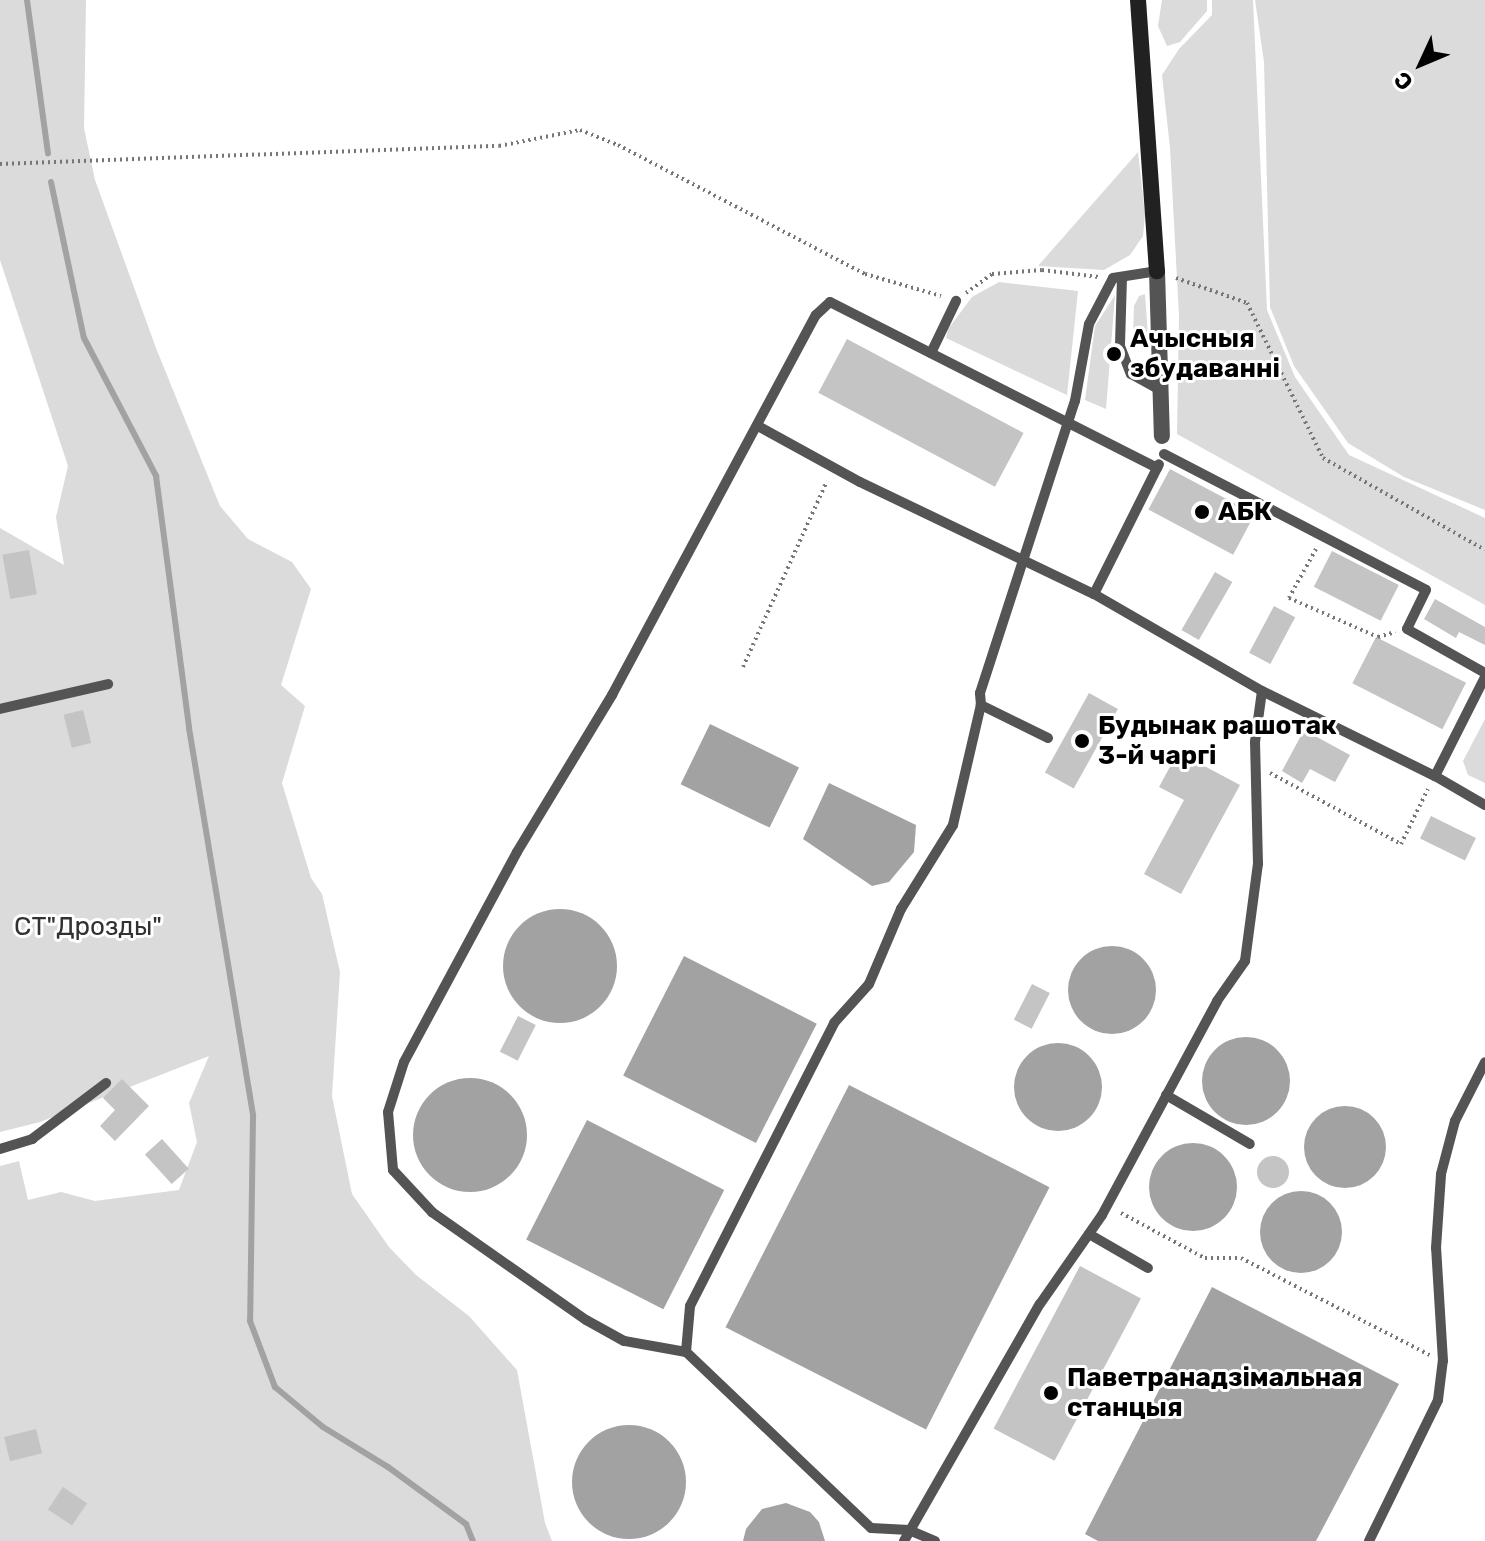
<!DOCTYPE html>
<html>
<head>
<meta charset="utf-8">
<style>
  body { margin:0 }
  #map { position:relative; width:1485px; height:1541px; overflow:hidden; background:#fff; font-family:Rubik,sans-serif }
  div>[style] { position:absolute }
  .green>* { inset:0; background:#dbdbdb }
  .water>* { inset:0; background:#a2a2a2; transform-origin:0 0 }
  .round { border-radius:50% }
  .stream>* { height:6px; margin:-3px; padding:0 3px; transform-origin:3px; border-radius:3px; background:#a2a2a2 }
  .building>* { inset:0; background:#c4c4c4; transform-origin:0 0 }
  .path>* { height:4px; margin-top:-2px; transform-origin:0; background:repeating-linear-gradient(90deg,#767676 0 2px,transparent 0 6px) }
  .lane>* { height:10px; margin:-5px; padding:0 5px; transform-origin:5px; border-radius:5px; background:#545454 }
  .street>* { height:16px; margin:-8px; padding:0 8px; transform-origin:8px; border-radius:8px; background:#545454 }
  .secondary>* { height:16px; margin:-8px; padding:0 8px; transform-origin:8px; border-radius:8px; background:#212121 }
  .dots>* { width:22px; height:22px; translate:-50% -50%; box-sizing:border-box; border:4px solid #fff; border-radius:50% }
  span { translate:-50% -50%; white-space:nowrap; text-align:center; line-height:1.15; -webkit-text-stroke:6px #fff; paint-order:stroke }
  .poi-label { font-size:26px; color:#000; font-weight:700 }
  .left { translate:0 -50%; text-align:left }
  .park-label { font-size:26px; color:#323232 }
  .north { position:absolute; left:1381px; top:24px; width:80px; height:80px; -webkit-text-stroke:6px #fff; paint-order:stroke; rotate:226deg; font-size:22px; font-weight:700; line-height:32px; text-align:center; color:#000 }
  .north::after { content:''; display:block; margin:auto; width:28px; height:36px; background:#000; clip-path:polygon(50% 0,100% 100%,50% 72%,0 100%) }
</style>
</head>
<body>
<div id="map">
  <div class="green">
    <i style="clip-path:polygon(0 0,86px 0,84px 128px,95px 180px,156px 348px,220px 506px,248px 539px,292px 562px,311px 589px,281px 685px,305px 706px,282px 783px,311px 878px,322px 894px,340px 972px,332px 1096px,352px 1194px,389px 1247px,416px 1275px,469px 1316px,517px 1370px,545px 1523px,552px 1541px,0 1541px,0 1166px,19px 1161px,28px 1200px,61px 1192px,95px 1201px,179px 1190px,197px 1142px,189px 1103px,209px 1056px,40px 1122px,0 1132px,0 528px,64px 565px,56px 517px,68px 466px,0 260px)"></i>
    <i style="clip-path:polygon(1162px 0,1207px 0,1207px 11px,1180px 42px,1167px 46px,1158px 26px)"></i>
    <i style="clip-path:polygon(1212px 0,1253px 0,1267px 310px,1295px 377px,1349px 455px,1485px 518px,1485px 605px,1177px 434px,1179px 316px,1170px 148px,1162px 75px,1179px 49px,1212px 15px)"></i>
    <i style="clip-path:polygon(1255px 0,1485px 0,1485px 510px,1404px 477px,1348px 443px,1294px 366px,1270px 307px,1264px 62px)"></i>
    <i style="clip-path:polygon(1138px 152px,1145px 214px,1143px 236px,1130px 255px,1104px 270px,1038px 266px)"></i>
    <i style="clip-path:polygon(999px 282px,1078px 291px,1067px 395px,946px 338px,948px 329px,972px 297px)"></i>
    <i style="clip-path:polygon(1145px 294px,1148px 336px,1145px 342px,1133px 335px,1134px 306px,1139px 296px)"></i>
    <i style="clip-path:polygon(1115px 295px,1106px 409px,1085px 400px,1095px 326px)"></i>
    <i style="clip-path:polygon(1485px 719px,1485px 783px,1468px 775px,1463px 761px)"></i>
  </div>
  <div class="water">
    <i style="left:710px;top:724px;width:99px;height:67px;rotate:26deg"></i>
    <i style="clip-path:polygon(829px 783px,916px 825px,914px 852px,889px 882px,872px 886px,803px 839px)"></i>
    <i class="round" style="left:503px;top:909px;width:114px;height:114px"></i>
    <i class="round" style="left:1068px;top:946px;width:88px;height:88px"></i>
    <i style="left:684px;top:956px;width:149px;height:134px;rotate:27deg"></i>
    <i class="round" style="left:1202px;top:1037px;width:88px;height:88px"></i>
    <i class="round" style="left:1014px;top:1043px;width:88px;height:88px"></i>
    <i class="round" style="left:413px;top:1078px;width:114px;height:114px"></i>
    <i style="left:849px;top:1085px;width:225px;height:272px;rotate:27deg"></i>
    <i class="round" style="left:1304px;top:1106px;width:82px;height:82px"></i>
    <i style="left:587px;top:1120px;width:154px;height:134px;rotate:27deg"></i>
    <i class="round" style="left:1149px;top:1143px;width:88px;height:88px"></i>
    <i class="round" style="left:1260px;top:1191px;width:82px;height:82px"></i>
    <i style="clip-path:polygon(1212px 1287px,1399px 1384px,1316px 1541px,1098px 1541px,1085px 1534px)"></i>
    <i class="round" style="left:572px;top:1425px;width:114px;height:114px"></i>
    <i style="clip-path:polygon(786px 1503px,810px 1512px,819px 1522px,825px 1541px,743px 1541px,746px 1529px,762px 1509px)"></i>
  </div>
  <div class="stream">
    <i style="left:27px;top:0;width:155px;rotate:82.2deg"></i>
    <i style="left:51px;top:182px;width:159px;rotate:78.1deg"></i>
    <i style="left:84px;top:338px;width:156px;rotate:62.4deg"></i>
    <i style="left:156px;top:476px;width:254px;rotate:82.5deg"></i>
    <i style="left:189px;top:728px;width:393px;rotate:80.6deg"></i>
    <i style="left:253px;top:1116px;width:205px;rotate:90.8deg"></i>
    <i style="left:250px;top:1321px;width:71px;rotate:69.3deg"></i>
    <i style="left:275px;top:1387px;width:62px;rotate:39.8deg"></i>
    <i style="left:323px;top:1427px;width:76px;rotate:31.6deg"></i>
    <i style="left:388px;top:1467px;width:97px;rotate:36.2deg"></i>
    <i style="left:466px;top:1524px;width:18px;rotate:68deg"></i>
  </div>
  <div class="building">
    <i style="left:847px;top:339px;width:200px;height:61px;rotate:28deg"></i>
    <i style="left:1170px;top:469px;width:96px;height:46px;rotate:28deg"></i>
    <i style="left:29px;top:550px;width:45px;height:27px;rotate:80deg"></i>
    <i style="left:1332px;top:551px;width:75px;height:40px;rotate:27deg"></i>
    <i style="left:1215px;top:572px;width:20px;height:67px;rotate:30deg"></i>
    <i style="clip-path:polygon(1435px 599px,1485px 627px,1485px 645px,1459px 632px,1456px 638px,1424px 619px)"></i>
    <i style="left:1274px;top:606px;width:24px;height:53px;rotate:28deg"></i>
    <i style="left:1376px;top:637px;width:101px;height:52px;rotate:27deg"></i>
    <i style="left:1089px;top:693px;width:33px;height:91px;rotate:29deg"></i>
    <i style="left:83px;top:710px;width:34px;height:20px;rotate:76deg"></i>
    <i style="clip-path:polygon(1304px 730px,1350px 755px,1335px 782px,1310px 769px,1302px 783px,1282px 771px)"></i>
    <i style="clip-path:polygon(1178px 752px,1240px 785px,1181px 894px,1144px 874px,1184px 800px,1159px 787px)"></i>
    <i style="left:1431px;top:816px;width:50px;height:25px;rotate:26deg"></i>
    <i style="left:1032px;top:984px;width:20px;height:40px;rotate:27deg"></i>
    <i style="left:518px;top:1016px;width:20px;height:40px;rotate:27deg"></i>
    <i style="clip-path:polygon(122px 1079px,149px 1106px,115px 1141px,100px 1126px,115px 1110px,103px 1098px)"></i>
    <i style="left:162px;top:1139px;width:40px;height:23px;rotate:48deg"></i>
    <i class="round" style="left:1257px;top:1156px;width:32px;height:32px"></i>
    <i style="left:1080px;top:1266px;width:69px;height:184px;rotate:28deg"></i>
    <i style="left:36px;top:1429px;width:25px;height:33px;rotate:76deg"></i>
    <i style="left:63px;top:1487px;width:29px;height:27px;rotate:34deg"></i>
  </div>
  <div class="path">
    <i style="left:0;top:164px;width:499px;rotate:-2.1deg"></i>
    <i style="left:499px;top:146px;width:83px;rotate:-11.2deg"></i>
    <i style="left:580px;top:130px;width:41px;rotate:21.5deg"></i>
    <i style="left:618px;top:145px;width:279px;rotate:27.6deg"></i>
    <i style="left:865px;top:274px;width:79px;rotate:16.1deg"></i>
    <i style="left:1176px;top:278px;width:75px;rotate:19.4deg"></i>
    <i style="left:1247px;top:303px;width:173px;rotate:63.9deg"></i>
    <i style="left:1323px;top:458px;width:186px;rotate:29.6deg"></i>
    <i style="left:966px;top:293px;width:32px;rotate:-36deg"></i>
    <i style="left:992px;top:274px;width:50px;rotate:-4.6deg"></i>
    <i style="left:1042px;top:270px;width:57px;rotate:7deg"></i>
    <i style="left:1316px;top:549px;width:56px;rotate:118.9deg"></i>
    <i style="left:1289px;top:598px;width:97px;rotate:23.7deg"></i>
    <i style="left:1378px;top:637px;width:18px;rotate:-16deg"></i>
    <i style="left:743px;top:667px;width:204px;rotate:-65.7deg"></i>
    <i style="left:1270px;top:773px;width:149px;rotate:28.5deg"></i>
    <i style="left:1401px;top:844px;width:61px;rotate:-63.9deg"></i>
    <i style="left:1121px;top:1213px;width:95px;rotate:28.2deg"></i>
    <i style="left:1205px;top:1258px;width:36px"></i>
    <i style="left:1241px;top:1258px;width:212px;rotate:27.2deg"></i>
  </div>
  <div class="lane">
    <i style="left:1122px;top:277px;width:69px;rotate:91.7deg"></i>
    <i style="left:1120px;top:346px;width:30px;rotate:69deg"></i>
    <i style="left:1131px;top:374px;width:33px;rotate:29deg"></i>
    <i style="left:931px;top:353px;width:58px;rotate:-64.3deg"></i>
    <i style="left:758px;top:426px;width:116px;rotate:28.8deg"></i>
    <i style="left:860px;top:482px;width:259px;rotate:25.6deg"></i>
    <i style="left:1094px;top:594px;width:194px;rotate:30deg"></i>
    <i style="left:1262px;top:691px;width:193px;rotate:26.2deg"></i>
    <i style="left:1435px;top:776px;width:58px;rotate:30.1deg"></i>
    <i style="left:1164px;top:454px;width:295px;rotate:27.4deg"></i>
    <i style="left:1426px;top:590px;width:43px;rotate:116deg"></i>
    <i style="left:1407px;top:629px;width:90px;rotate:29.4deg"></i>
    <i style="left:1094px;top:594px;width:145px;rotate:-63.4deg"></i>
    <i style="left:0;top:709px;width:111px;rotate:-13deg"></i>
    <i style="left:1048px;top:738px;width:75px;rotate:-153.8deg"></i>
    <i style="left:981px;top:705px;width:12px;rotate:-95deg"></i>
    <i style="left:980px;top:693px;width:307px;rotate:-72deg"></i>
    <i style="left:1075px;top:401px;width:78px;rotate:-79.7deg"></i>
    <i style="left:1089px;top:324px;width:52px;rotate:-62.4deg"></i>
    <i style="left:1113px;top:278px;width:45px;rotate:-9deg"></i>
    <i style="left:1435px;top:776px;width:111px;rotate:-63.2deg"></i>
    <i style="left:1166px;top:1095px;width:97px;rotate:30.3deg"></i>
    <i style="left:0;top:1149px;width:34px;rotate:-17deg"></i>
    <i style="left:32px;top:1139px;width:93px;rotate:-37.1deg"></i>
    <i style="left:1089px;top:1234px;width:68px;rotate:30deg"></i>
    <i style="left:686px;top:1352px;width:46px;rotate:-85deg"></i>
    <i style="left:690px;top:1306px;width:318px;rotate:-63deg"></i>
    <i style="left:834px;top:1023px;width:52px;rotate:-48.1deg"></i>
    <i style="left:869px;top:984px;width:82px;rotate:-66.9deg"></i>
    <i style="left:901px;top:909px;width:99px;rotate:-58.2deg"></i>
    <i style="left:953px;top:825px;width:123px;rotate:-76.9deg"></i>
    <i style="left:904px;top:1541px;width:273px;rotate:-60.2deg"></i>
    <i style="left:1040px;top:1304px;width:108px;rotate:-55.1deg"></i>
    <i style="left:1102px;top:1215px;width:243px;rotate:-61.7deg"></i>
    <i style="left:1217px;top:1001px;width:49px;rotate:-55deg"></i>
    <i style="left:1245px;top:961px;width:98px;rotate:-82.4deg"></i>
    <i style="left:1258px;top:864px;width:122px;rotate:-91.4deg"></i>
    <i style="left:1255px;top:742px;width:51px;rotate:-82.2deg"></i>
    <i style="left:935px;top:1541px;width:28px;rotate:-157deg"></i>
    <i style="left:909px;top:1530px;width:38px;rotate:-177deg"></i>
    <i style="left:871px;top:1528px;width:255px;rotate:-136.4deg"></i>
    <i style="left:686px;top:1352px;width:63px;rotate:-169.9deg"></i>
    <i style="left:624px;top:1341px;width:43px;rotate:-151.1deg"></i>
    <i style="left:586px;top:1320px;width:188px;rotate:-145deg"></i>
    <i style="left:432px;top:1212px;width:57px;rotate:-132.9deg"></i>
    <i style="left:393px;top:1170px;width:58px;rotate:-94.9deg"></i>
    <i style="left:388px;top:1112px;width:52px;rotate:-72.3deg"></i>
    <i style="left:404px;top:1062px;width:238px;rotate:-61.7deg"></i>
    <i style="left:517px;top:852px;width:184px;rotate:-58.8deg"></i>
    <i style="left:612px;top:695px;width:431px;rotate:-61.8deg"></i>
    <i style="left:816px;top:315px;width:19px;rotate:-43deg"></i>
    <i style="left:830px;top:302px;width:367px;rotate:26.9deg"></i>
    <i style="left:1369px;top:1541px;width:157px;rotate:-63.9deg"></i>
    <i style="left:1438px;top:1400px;width:39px;rotate:-83deg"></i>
    <i style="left:1443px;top:1361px;width:113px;rotate:-93.5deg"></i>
    <i style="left:1436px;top:1248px;width:74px;rotate:-86.1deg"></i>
    <i style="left:1441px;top:1174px;width:55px;rotate:-75.2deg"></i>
    <i style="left:1455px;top:1121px;width:66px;rotate:-63deg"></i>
  </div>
  <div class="street">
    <i style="left:1157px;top:271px;width:165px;rotate:88.3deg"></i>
  </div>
  <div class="secondary">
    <i style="left:1138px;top:0;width:272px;rotate:86deg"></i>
  </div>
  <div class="dots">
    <i style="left:1114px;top:354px;background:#000"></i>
    <i style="left:1202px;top:512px;background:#000"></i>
    <i style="left:1082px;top:741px;background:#000"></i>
    <i style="left:1051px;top:1393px;background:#000"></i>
  </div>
  <div class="poi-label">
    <span class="left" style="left:1130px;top:354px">Ачысныя<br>збудаванні</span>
    <span class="left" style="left:1218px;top:512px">АБК</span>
    <span class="left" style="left:1098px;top:741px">Будынак рашотак<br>3-й чаргі</span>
    <span class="left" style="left:1067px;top:1393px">Паветранадзімальная<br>станцыя</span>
  </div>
  <div class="park-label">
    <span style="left:88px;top:927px">СТ"Дрозды"</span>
  </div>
  <div class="north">С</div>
</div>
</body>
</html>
